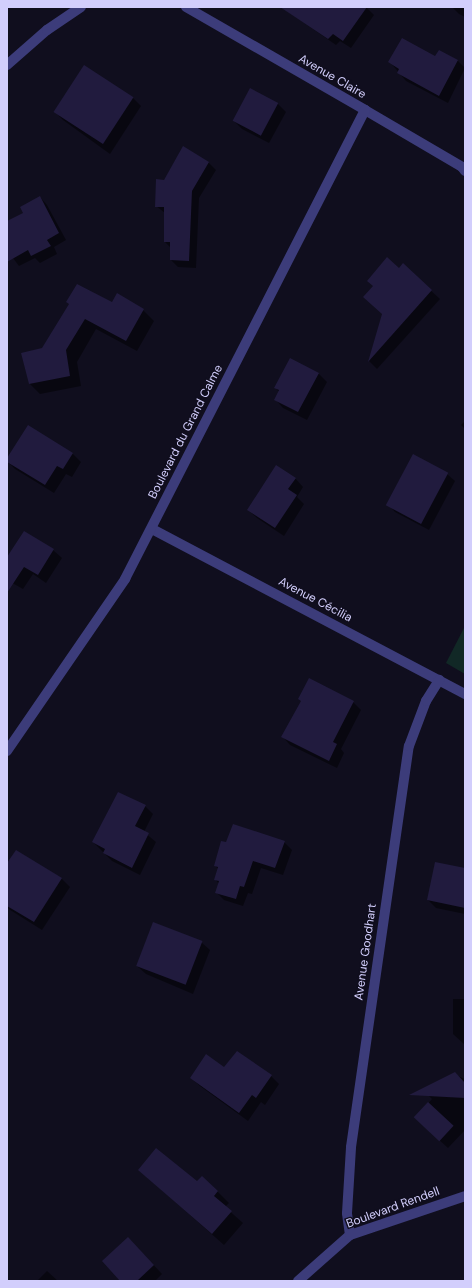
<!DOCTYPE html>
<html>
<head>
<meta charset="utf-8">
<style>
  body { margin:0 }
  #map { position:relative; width:472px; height:1288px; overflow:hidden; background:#100e1e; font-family:"DM Sans",sans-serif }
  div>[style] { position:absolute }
  .green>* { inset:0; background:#112826 }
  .shadow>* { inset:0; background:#0007 }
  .building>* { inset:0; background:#211b3e; transform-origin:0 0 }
  .minor>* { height:10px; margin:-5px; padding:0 5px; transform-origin:5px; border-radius:5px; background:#3c3c7a }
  span { translate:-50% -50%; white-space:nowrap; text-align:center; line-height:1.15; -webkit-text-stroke:3px #100e1e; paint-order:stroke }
  .street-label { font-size:12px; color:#d2cefc }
  .frame { position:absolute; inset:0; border:8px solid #d2cefc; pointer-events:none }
</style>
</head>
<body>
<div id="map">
  <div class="green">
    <i style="clip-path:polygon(465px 626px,465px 674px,446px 663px)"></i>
  </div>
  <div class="shadow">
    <i style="clip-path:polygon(281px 7px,366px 7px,374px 15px,351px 48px,340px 41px,336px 45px)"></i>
    <i style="clip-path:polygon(452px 7px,465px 7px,465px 17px,459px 14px)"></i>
    <i style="clip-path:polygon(436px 58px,458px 61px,465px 68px,448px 103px,406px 81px,390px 62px)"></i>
    <i style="clip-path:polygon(85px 67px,133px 98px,141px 106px,110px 154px,63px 120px,55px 112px)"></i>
    <i style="clip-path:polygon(251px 90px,278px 104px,286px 112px,269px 143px,242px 129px,234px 121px)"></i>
    <i style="clip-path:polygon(183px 148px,209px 163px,216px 170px,199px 198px,196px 268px,178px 267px,171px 260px,171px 248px,165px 242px,165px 213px,156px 206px,164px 181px)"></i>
    <i style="clip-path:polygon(40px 197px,47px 205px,66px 240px,54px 247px,57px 254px,40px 263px,35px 258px,19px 266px,7px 250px,7px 223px,24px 213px)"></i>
    <i style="clip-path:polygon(403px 265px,440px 299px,377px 369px,369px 361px,399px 269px)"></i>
    <i style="clip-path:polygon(70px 304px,112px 304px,143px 310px,154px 321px,137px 351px,96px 329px,77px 362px,81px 386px,40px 394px,29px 383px,43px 349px)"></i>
    <i style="clip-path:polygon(319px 374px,327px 382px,307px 420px,283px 408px,275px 399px,279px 392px,275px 387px)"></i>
    <i style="clip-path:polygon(465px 421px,465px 429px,461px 425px)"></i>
    <i style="clip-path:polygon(72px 453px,81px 462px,72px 477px,66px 474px,54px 493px,15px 469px,7px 461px)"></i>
    <i style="clip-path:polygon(447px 474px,455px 481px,429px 530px,395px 512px,388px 504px)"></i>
    <i style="clip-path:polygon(295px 478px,303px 487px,297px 497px,304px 504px,284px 536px,257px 518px,248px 510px)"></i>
    <i style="clip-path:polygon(24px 532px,53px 550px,62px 558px,46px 583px,33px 574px,23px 589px,7px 580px,7px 559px)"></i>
    <i style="clip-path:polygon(353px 702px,361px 710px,341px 749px,344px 753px,337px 768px,290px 745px,283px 737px)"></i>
    <i style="clip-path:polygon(145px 806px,153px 814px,144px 832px,156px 842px,140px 875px,112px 861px,93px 842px)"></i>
    <i style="clip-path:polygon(284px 842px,292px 850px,283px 875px,261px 868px,252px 894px,248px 893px,243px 906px,224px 900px,216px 892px,219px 884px,215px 879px,218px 869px,215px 865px)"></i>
    <i style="clip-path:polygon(7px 865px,61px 878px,70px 887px,42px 930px,7px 908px)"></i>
    <i style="clip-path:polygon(465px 869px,465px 914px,436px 908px,428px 900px)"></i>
    <i style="clip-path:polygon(201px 942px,210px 950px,193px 994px,146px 974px,137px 966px)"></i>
    <i style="clip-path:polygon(453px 999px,465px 999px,465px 1045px,453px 1034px)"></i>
    <i style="clip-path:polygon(225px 1068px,271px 1076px,279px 1084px,265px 1105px,261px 1102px,248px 1121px,200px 1086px,191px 1078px)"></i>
    <i style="clip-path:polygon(453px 1074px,465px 1079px,465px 1130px,448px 1148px,415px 1118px,432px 1099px,423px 1090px)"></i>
    <i style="clip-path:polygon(139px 1170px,197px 1182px,217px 1191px,229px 1203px,225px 1207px,243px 1223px,224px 1245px)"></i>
    <i style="clip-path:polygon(136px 1246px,162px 1274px,155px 1281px,122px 1281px)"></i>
    <i style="clip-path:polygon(47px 1271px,58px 1281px,37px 1281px)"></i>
  </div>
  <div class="building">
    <i style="clip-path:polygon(280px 7px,367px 7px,343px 41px,333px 34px,328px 39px)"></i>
    <i style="clip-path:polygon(402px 38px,435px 56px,439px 50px,458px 60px,439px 96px,397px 73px,399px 69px,388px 62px)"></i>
    <i style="left:84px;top:65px;width:59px;height:56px;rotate:33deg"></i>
    <i style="left:250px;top:88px;width:32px;height:37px;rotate:28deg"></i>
    <i style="clip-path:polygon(183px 146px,209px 162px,192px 191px,189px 261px,170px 260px,170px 242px,164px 242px,164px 207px,155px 207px,156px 179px,164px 180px)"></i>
    <i style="clip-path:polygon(40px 196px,59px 233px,47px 240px,51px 246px,31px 256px,28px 250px,7px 262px,7px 221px,23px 213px,20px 207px)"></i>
    <i style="clip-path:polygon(387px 257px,399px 268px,403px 263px,432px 290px,368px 362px,382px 314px,363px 297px,373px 286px,367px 281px)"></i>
    <i style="clip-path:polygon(77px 284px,112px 302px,117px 293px,144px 309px,126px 341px,85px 319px,66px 350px,70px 376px,29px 384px,21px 353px,42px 348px,69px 304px,66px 302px)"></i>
    <i style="clip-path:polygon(290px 358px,319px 373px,298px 412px,274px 400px,279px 390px,274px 388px)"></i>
    <i style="clip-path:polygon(28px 425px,73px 453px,63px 469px,57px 466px,45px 485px,7px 462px,7px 458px)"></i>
    <i style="left:413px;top:454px;width:40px;height:58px;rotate:28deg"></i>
    <i style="clip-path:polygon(276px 465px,296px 478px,288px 489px,297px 495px,275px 528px,247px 510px)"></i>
    <i style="clip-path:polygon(24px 531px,54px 549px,38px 575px,24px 567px,7px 593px,7px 557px)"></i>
    <i style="clip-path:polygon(309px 678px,354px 701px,333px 742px,337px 744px,329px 761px,281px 737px,301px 701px,298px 699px)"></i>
    <i style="clip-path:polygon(118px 792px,146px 805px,135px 826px,149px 833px,132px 868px,103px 853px,105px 849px,92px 842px)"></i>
    <i style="clip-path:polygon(233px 824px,285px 841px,275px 868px,253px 861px,244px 887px,240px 886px,236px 899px,215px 893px,219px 881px,214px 880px,218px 867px,214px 866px,221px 841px,226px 842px)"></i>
    <i style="clip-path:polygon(16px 850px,62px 878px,34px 922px,7px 906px,7px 863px)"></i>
    <i style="clip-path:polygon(435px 862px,465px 868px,465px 908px,427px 900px)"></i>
    <i style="left:153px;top:922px;width:53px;height:47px;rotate:21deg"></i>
    <i style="clip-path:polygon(237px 1051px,272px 1075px,256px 1098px,252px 1095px,239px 1113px,190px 1078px,206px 1054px,224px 1067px)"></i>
    <i style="clip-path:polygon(455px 1072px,465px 1083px,465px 1098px,409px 1095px)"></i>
    <i style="left:428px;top:1102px;width:35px;height:21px;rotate:43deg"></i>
    <i style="clip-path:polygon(156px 1148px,197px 1181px,202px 1176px,218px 1191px,214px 1196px,232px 1211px,212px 1234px,138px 1170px)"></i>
    <i style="clip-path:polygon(128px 1237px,154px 1265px,137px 1281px,120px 1281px,102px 1261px)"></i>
  </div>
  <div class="minor">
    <i style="left:186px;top:7px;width:207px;rotate:29.9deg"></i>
    <i style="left:365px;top:110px;width:113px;rotate:30.4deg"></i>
    <i style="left:462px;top:167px;width:5px;rotate:53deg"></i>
    <i style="left:7px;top:65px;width:53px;rotate:-41.2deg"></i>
    <i style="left:47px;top:30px;width:41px;rotate:-34.1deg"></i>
    <i style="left:152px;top:529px;width:354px;rotate:27.8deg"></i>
    <i style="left:7px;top:751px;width:209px;rotate:-55.5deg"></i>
    <i style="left:125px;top:579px;width:527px;rotate:-62.9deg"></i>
    <i style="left:350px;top:1235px;width:22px;rotate:-98deg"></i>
    <i style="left:347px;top:1213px;width:66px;rotate:-86.5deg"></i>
    <i style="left:351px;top:1147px;width:405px;rotate:-81.8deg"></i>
    <i style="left:409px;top:746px;width:48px;rotate:-69.3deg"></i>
    <i style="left:426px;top:701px;width:25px;rotate:-58deg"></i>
    <i style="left:298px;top:1281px;width:69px;rotate:-41.5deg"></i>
    <i style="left:350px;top:1235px;width:121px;rotate:-18.7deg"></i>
  </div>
  <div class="street-label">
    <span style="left:332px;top:77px;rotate:30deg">Avenue Claire</span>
    <span style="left:186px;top:432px;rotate:-63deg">Boulevard du Grand Calme</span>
    <span style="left:315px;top:600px;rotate:28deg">Avenue Cécilia</span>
    <span style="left:366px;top:952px;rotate:-82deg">Avenue Goodhart</span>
    <span style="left:393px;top:1208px;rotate:-20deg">Boulevard Rendell</span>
  </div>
  <div class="frame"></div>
</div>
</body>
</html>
